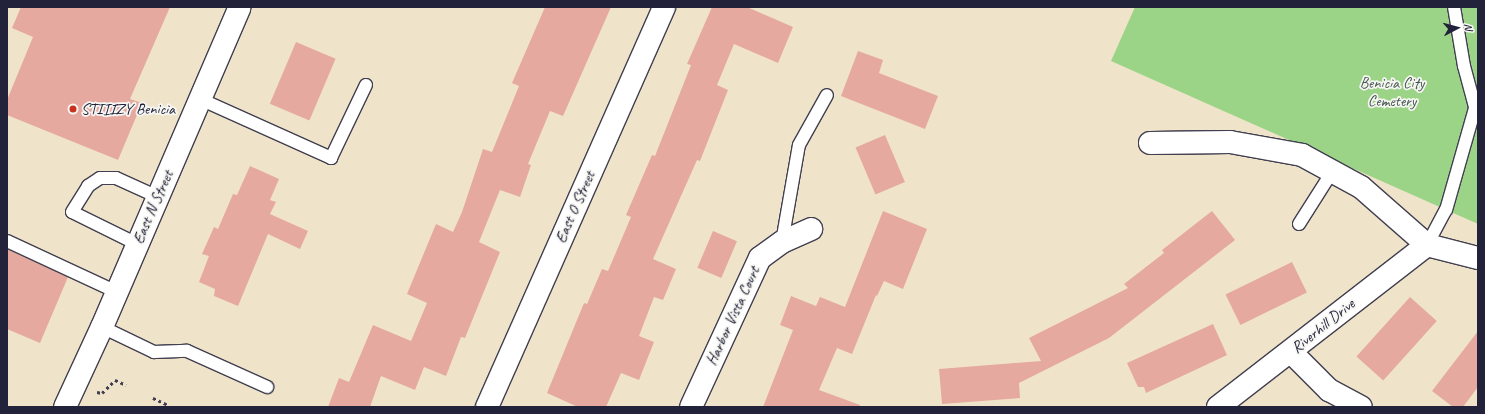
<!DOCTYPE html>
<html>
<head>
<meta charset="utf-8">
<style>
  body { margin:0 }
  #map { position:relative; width:1485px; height:414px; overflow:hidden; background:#efe4c9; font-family:Caveat,sans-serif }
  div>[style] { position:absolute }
  .green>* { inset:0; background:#9bd487 }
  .building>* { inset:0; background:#e6a99f; transform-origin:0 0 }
  .path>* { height:2.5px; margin-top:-1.25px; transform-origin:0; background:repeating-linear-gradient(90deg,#413f50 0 3px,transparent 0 6px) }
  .roads { filter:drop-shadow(1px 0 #413f50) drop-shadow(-1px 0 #413f50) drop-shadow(0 1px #413f50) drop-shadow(0 -1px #413f50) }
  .service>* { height:12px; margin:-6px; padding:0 6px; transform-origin:6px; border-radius:6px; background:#fff }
  .minor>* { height:22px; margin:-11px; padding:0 11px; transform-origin:11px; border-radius:11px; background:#fff }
  .dots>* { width:11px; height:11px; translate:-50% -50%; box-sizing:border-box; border:2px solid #f6f6f2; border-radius:50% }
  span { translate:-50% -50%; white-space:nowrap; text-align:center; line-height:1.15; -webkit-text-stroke:3.5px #f6f6f2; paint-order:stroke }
  .park-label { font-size:16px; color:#465752 }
  .poi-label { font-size:16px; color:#22223b }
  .left { translate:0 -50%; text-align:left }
  .street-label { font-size:16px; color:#22223b }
  .frame { position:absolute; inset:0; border:8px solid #22223b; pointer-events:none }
  .north { position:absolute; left:1437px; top:8px; width:40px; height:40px; -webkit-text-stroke:3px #f6f6f2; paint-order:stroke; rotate:84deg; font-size:11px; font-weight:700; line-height:16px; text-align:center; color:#22223b }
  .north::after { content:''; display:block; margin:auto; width:14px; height:18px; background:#22223b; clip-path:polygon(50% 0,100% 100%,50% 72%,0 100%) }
</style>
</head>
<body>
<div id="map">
  <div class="green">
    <i style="clip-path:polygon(1135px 7px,1478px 7px,1478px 224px,1111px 61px)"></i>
  </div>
  <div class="building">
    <i style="clip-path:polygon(21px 7px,170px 7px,130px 99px,142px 103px,118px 160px,7px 115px,7px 100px,33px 37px,12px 28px)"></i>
    <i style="clip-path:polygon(545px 7px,611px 7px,563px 116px,550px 111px,528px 164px,531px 165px,520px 197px,500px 190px,479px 242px,500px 252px,465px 338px,461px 337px,446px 376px,424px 367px,415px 390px,381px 376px,370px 407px,328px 407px,339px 378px,349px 382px,373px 325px,411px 341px,427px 303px,407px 294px,436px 224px,453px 232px,462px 212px,483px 149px,492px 152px,519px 86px,512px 83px)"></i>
    <i style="clip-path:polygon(712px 7px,747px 7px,793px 27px,778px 63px,734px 44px,717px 85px,728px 90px,700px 161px,697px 160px,653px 259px,676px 269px,663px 300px,654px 297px,639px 336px,654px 342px,639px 380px,621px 373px,606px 407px,578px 407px,547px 393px,584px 303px,587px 304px,602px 269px,608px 271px,631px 217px,626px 215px,652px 155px,655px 156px,691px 65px,687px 64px)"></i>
    <i style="left:296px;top:42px;width:43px;height:67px;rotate:23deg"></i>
    <i style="clip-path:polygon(858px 51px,883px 60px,879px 73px,938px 96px,925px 129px,841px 96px)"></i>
    <i style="left:885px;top:135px;width:51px;height:32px;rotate:67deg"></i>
    <i style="clip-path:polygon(250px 166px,279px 179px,270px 200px,276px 202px,270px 214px,308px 231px,300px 249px,268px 234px,238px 306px,214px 296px,215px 289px,199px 282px,209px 256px,202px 254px,214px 227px,218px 229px,233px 194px,237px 195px)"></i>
    <i style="clip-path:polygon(883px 211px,927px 229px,903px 289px,884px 281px,877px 296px,876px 295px,852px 354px,837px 348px,819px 390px,860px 405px,859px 407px,763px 407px,793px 330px,780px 325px,791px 296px,816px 306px,820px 297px,845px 307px)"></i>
    <i style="clip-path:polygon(1212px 211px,1235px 240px,1109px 338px,1019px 383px,1020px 398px,942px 404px,939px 369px,1041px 361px,1029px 338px,1128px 288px,1124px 284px,1164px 253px,1162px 250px)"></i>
    <i style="left:713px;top:231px;width:26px;height:40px;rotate:23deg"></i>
    <i style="clip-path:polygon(7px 249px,68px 277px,40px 343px,7px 329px)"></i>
    <i style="left:1292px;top:262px;width:34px;height:74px;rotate:64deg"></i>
    <i style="left:1410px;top:297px;width:36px;height:80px;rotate:42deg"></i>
    <i style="clip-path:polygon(1213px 324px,1227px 355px,1146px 393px,1144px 387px,1138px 387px,1127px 363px)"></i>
    <i style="clip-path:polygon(1478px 331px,1478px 387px,1463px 407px,1453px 407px,1432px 391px)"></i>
  </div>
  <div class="path">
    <i style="left:97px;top:392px;width:5px;rotate:11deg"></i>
    <i style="left:102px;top:393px;width:18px;rotate:-45deg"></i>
    <i style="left:115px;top:380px;width:12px;rotate:24deg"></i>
    <i style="left:153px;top:398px;width:17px;rotate:25deg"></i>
  </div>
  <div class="roads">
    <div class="service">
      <i style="left:1454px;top:7px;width:60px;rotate:80.4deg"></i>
      <i style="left:1464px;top:66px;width:42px;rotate:75deg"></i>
      <i style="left:200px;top:99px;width:144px;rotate:24.2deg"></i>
      <i style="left:331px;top:158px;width:81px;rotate:-64.4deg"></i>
      <i style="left:1299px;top:224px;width:62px;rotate:-57.6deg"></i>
      <i style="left:7px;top:241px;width:121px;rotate:24.9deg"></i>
      <i style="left:782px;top:242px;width:98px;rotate:-80.1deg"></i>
      <i style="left:799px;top:145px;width:57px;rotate:-60.8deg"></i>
      <i style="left:137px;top:244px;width:72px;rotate:-153.8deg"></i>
      <i style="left:72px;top:212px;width:31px;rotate:-58deg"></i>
      <i style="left:88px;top:186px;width:14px;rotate:-34deg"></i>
      <i style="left:100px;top:178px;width:16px"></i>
      <i style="left:116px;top:178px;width:46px;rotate:24.3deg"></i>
      <i style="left:1427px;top:245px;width:40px;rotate:-62deg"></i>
      <i style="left:1446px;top:210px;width:116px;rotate:-74.1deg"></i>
      <i style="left:102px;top:327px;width:58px;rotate:25.7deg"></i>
      <i style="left:154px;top:352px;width:33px;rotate:-2deg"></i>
      <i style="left:187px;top:351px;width:88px;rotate:24.2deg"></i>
    </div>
    <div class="minor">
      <i style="left:1150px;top:143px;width:80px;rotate:-0.7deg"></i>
      <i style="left:1230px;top:142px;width:73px;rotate:10.2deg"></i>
      <i style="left:1302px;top:155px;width:67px;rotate:28.5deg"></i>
      <i style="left:1361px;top:187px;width:88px;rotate:41.3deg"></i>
      <i style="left:1427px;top:245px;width:53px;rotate:14.3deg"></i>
      <i style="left:1291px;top:352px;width:54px;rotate:45deg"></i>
      <i style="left:1329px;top:390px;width:36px;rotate:28deg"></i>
      <i style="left:65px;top:407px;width:88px;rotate:-65.2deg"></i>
      <i style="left:102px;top:327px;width:348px;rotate:-66.7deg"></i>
      <i style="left:487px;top:407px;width:437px;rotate:-66.1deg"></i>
      <i style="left:691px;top:407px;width:164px;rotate:-65.2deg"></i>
      <i style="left:760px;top:258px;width:27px;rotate:-36deg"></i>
      <i style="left:782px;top:242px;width:32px;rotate:-24deg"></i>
      <i style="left:1218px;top:407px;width:264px;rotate:-37.8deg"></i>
    </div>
  </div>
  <div class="dots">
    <i style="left:73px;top:109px;background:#c8321e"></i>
  </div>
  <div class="park-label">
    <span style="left:1392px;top:92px">Benicia City<br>Cemetery</span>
  </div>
  <div class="poi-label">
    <span class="left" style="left:81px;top:109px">STIIIZY Benicia</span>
  </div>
  <div class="street-label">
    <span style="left:153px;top:207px;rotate:-66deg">East N Street</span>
    <span style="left:575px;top:207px;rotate:-66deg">East O Street</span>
    <span style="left:733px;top:316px;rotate:-65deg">Harbor Vista Court</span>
    <span style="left:1323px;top:326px;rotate:-39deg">Riverhill Drive</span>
  </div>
  <div class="frame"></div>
  <div class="north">N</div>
</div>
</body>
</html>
